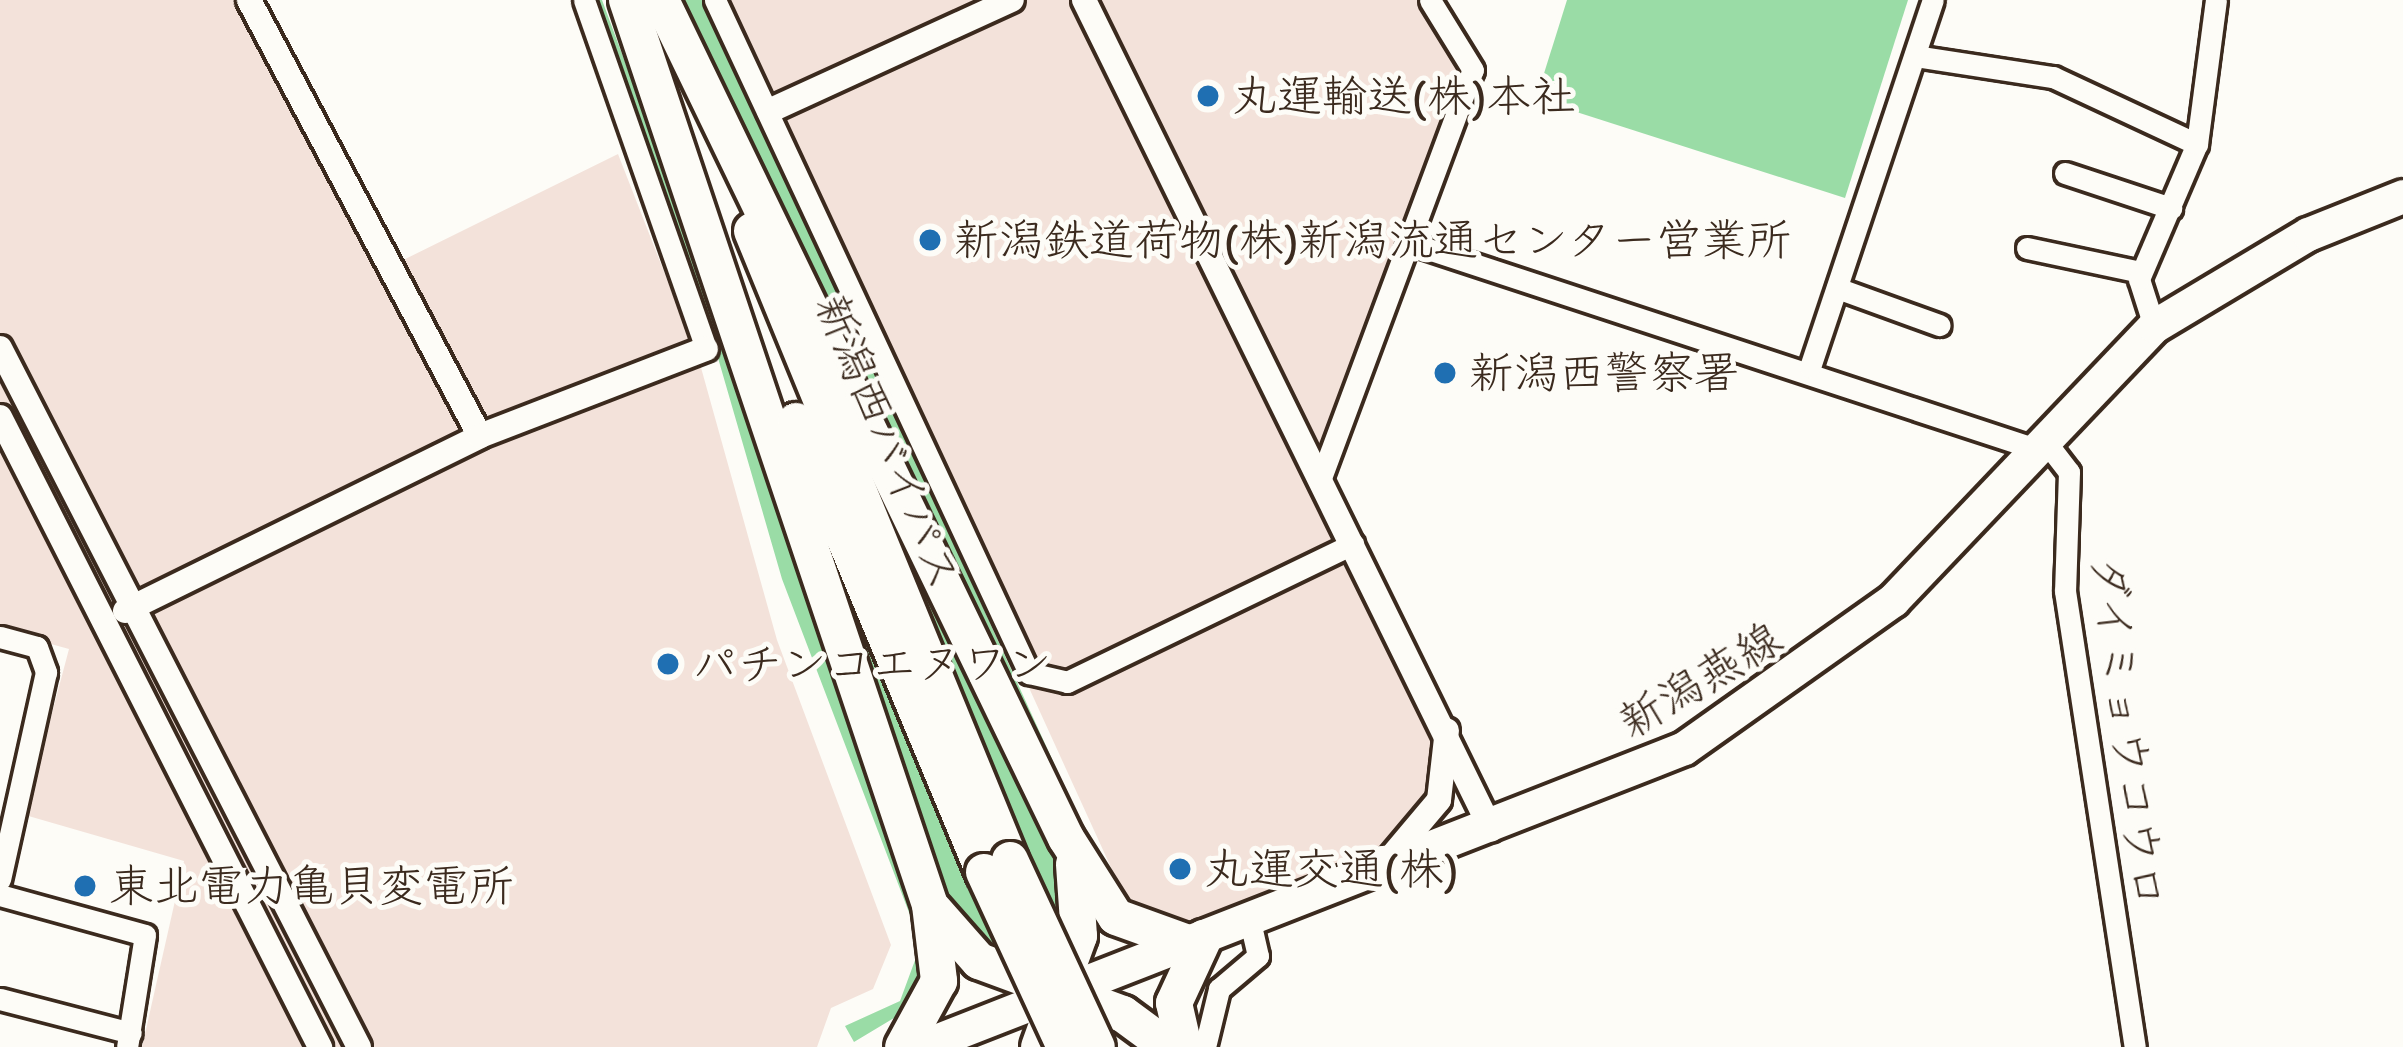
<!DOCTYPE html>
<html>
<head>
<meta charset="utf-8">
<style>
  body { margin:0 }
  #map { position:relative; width:2403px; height:1047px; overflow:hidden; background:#fdfcf7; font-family:Itim,"Klee One",sans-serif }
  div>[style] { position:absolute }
  .built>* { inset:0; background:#f3e2da }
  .green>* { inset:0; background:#9adca6 }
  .roads { filter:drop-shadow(3px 0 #3b2a1e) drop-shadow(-3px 0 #3b2a1e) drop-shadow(0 3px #3b2a1e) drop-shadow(0 -3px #3b2a1e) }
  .minor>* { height:21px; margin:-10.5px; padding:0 10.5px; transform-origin:10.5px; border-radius:10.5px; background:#fdfcf7 }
  .tertiary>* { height:24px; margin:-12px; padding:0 12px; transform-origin:12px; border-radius:12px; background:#fdfcf7 }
  .primary>* { height:33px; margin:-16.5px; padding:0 16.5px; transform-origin:16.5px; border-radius:16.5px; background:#fdfcf7 }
  .motorway>* { height:36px; margin:-18px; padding:0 18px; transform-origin:18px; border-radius:18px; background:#fdfcf7 }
  .bridges { filter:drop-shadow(3px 0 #3b2a1e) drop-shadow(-3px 0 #3b2a1e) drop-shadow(0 3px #3b2a1e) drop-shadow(0 -3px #3b2a1e) }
  .motorway-bridge>* { height:36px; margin:-18px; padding:0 18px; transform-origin:18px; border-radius:18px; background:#fdfcf7 }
  .dots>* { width:33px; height:33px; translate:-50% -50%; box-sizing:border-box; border:6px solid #fdfcf7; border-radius:50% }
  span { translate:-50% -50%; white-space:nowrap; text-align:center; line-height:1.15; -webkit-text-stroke:10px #fdfcf7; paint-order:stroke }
  .poi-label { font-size:45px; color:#3b2a1e }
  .left { translate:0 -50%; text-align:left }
  .street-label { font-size:45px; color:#3b2a1e }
</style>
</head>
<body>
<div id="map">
  <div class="built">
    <i style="clip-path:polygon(0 0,239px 0,385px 269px,618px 154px,700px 364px,777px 640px,891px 945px,873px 989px,831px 1008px,817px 1047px,142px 1047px,184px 861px,25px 815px,69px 649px,0 630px)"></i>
    <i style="clip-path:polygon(715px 0,1430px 0,1473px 70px,1322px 475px,1447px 730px,1416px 847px,1250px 920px,1140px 931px)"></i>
  </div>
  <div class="green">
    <i style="clip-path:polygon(590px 0,602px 0,680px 210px,928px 947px,924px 1000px,854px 1042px,845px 1026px,900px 1001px,921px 944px,782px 579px,707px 320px)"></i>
    <i style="clip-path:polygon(684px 0,706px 0,1119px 906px,798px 242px)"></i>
    <i style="clip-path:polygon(1567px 0,1908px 0,1845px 198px,1536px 99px)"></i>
    <i style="clip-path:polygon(826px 371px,1067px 887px,1065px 938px,958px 699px)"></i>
    <i style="clip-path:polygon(808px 499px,882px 682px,1010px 970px,955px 931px)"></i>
  </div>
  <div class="roads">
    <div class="minor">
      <i style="left:584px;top:0;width:370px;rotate:70.7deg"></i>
      <i style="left:715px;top:0;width:743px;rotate:64.99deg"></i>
      <i style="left:1029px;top:673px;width:39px;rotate:13deg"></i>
      <i style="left:1067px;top:682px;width:318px;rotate:-25.8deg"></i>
      <i style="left:1915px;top:56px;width:140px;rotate:8.7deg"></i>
      <i style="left:2053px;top:77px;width:159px;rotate:25deg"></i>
      <i style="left:2065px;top:173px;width:112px;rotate:18.3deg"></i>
      <i style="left:1416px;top:245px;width:650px;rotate:18.21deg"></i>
      <i style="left:2027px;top:248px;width:116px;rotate:11.9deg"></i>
      <i style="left:1837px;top:288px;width:109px;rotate:19.9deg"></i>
      <i style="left:2154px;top:326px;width:49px;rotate:-107.7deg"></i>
      <i style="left:2139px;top:279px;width:147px;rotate:-66.8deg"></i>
      <i style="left:2197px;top:144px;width:145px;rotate:-82.5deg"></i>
      <i style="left:1810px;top:367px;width:387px;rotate:-71.5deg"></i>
      <i style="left:2042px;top:437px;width:44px;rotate:52.4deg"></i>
      <i style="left:2069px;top:472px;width:119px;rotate:91.9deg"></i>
      <i style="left:2065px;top:591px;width:461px;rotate:81.3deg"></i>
      <i style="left:1322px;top:475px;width:432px;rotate:-69.6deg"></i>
      <i style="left:1473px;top:70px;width:82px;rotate:-121.6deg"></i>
      <i style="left:0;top:637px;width:38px;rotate:15deg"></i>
      <i style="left:37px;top:647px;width:27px;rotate:70deg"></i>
      <i style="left:46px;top:672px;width:212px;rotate:102.5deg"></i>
      <i style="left:0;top:895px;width:150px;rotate:15.4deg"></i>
      <i style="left:145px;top:935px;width:113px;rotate:99.1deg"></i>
      <i style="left:0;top:999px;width:135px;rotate:14.5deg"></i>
      <i style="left:1205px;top:1047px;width:60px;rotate:-76.4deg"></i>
      <i style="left:1219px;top:989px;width:51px;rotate:-40.2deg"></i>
      <i style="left:1258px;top:956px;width:37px;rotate:-103deg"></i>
    </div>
    <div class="tertiary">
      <i style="left:249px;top:0;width:493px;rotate:62.1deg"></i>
      <i style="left:1084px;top:0;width:924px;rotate:63.85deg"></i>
      <i style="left:769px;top:111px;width:267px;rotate:-24.6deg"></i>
      <i style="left:0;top:348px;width:786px;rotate:62.82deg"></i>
      <i style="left:0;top:417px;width:707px;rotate:63.07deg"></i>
      <i style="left:125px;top:611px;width:396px;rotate:-26.2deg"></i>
      <i style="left:480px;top:436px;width:242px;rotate:-21.1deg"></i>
      <i style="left:1386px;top:863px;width:82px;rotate:-49.9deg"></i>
      <i style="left:1439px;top:800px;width:70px;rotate:-83.5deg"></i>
    </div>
    <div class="primary">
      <i style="left:920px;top:1047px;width:820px;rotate:-21.37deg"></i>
      <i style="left:1684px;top:748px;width:256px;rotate:-35.3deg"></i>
      <i style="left:1893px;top:600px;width:378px;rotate:-46.4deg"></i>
      <i style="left:2154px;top:326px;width:179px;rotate:-30.9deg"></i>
      <i style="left:2308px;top:234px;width:102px;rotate:-21.8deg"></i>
    </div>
    <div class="motorway">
      <i style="left:627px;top:0;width:954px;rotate:71.49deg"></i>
      <i style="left:930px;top:905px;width:77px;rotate:83.2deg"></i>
      <i style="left:939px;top:981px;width:75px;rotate:118.6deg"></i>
      <i style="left:661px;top:0;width:931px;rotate:64.21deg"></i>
      <i style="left:1066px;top:838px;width:93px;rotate:57.7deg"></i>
      <i style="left:1116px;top:917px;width:80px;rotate:19.8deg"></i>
      <i style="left:752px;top:231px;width:680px;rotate:67.7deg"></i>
      <i style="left:796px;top:421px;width:489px;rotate:67.4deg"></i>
      <i style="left:934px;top:910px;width:68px;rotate:48.6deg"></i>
      <i style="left:979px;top:961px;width:153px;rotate:20.2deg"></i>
      <i style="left:1123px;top:1014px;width:56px;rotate:36.3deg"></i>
      <i style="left:1039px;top:1047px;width:118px;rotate:-70.2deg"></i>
      <i style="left:1079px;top:936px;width:72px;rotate:-94deg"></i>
      <i style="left:1184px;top:1047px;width:45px;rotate:-102.8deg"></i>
      <i style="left:1174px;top:1003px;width:72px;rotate:-65.2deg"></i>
    </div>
  </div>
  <div class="bridges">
    <div class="motorway-bridge">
      <i style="left:1010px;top:860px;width:206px;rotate:65.1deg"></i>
      <i style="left:984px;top:872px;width:193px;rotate:65.2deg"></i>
    </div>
  </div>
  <div class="dots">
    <i style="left:1208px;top:96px;background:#1f6fb2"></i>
    <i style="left:930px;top:240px;background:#1f6fb2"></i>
    <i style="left:1445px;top:373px;background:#1f6fb2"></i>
    <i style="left:668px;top:664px;background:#1f6fb2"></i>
    <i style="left:1180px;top:869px;background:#1f6fb2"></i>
    <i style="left:85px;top:886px;background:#1f6fb2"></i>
  </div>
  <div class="poi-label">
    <span class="left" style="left:1232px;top:96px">丸運輸送(株)本社</span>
    <span class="left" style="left:954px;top:240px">新潟鉄道荷物(株)新潟流通センター営業所</span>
    <span class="left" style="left:1469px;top:373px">新潟西警察署</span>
    <span class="left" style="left:692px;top:664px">パチンコエヌワン</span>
    <span class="left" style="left:1204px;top:869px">丸運交通(株)</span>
    <span class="left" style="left:109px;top:886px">東北電力亀貝変電所</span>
  </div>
  <div class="street-label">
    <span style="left:888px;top:442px;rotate:68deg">新潟西バイパス</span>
    <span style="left:1700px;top:680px;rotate:-31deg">新潟燕線</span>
    <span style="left:2128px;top:732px;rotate:83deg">ダイミョウコウロ</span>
  </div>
</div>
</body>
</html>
